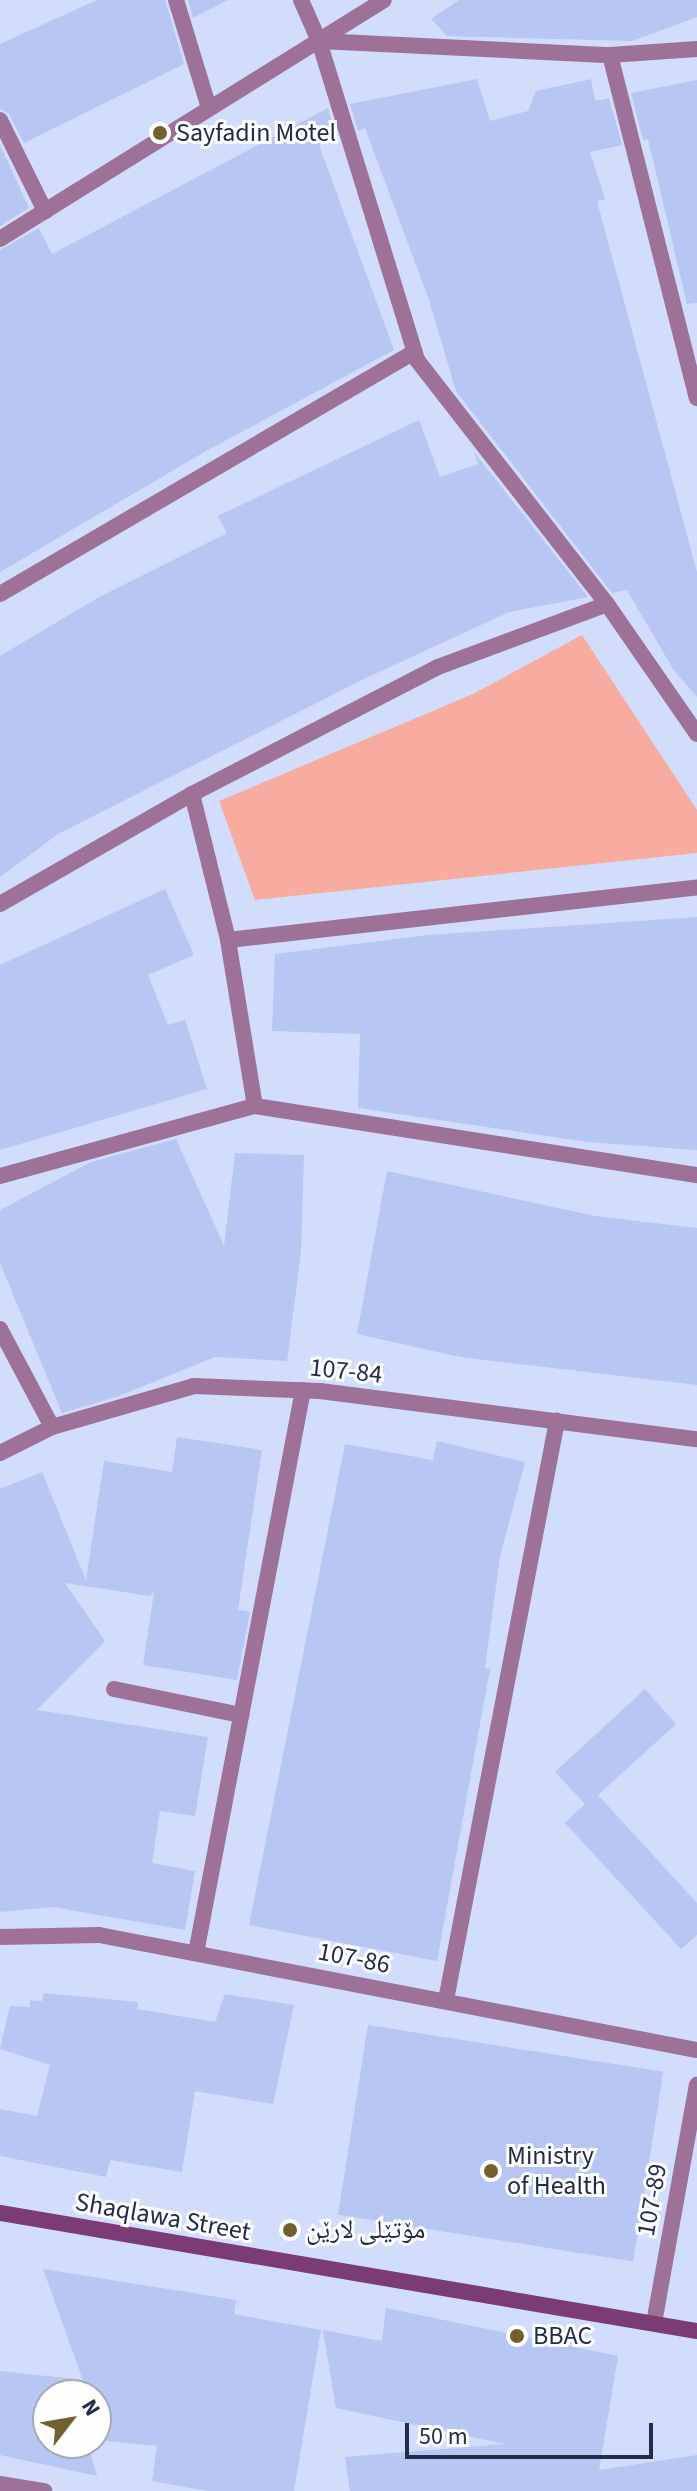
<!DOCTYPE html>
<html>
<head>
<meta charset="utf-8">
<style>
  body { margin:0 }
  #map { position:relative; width:697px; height:2491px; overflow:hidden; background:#d2ddfb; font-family:"Source Sans 3","Noto Naskh Arabic",sans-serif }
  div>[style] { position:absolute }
  .green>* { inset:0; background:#f7ac9f }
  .building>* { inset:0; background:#b7c6f2; transform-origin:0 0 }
  .street>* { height:16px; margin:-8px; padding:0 8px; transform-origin:8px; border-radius:8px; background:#9e7199 }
  .secondary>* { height:16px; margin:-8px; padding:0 8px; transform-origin:8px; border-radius:8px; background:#7b3c76 }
  .dots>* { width:22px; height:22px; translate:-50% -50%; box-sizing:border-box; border:4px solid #fefefe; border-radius:50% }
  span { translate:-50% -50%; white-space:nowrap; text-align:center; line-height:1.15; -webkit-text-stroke:6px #fefefe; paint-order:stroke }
  .poi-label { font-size:26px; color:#232c49 }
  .left { translate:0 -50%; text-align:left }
  .street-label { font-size:26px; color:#232c49 }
  .north { position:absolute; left:32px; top:2379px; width:80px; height:80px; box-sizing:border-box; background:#fefefe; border:2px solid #a6aab6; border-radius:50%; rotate:59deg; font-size:22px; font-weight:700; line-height:32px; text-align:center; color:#232c49 }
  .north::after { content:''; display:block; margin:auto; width:28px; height:36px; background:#72602f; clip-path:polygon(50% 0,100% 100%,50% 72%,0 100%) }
  .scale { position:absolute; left:405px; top:2423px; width:248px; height:36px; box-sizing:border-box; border:4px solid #232c49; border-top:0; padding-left:10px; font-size:24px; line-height:28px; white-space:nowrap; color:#232c49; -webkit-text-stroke:6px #fefefe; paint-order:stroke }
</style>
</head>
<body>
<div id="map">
  <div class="green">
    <i style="clip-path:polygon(582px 635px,697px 810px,697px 853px,255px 900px,219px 801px,473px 694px)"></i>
  </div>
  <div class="building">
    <i style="clip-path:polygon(97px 0,165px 0,184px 64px,24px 143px,9px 114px,0 109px,0 44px)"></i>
    <i style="clip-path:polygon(188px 0,228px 0,193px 18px)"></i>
    <i style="clip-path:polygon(459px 0,697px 0,697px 17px,632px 41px,447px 36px,431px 19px)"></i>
    <i style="clip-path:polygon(477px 79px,490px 121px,528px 111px,536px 91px,591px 79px,595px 101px,609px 98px,622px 145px,590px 152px,605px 199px,597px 201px,697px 572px,697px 697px,673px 669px,627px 590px,612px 593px,456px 391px,428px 297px,365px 128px,358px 131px,350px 104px)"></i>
    <i style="clip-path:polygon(697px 80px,697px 303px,687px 304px,648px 139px,643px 140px,631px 93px)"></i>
    <i style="clip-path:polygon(328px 108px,337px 138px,319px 145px,394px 350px,206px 451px,0 572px,0 250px,39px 228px,52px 254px)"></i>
    <i style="clip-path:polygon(0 145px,29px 208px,0 226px)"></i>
    <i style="clip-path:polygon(419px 420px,440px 477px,478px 464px,474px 452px,588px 597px,509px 612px,366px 678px,58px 834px,0 877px,0 656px,103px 595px,227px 533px,218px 516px)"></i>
    <i style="clip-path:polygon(165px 889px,194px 955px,148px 975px,168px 1025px,185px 1020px,207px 1089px,0 1150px,0 965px)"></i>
    <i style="clip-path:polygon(697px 917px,697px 1150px,588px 1142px,358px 1108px,360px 1034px,272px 1031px,275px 954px,428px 935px)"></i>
    <i style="clip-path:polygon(176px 1139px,224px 1246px,235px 1153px,304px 1155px,301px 1252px,287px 1361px,215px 1357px,119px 1396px,62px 1413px,0 1263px,0 1210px,91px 1162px)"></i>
    <i style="clip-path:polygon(387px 1171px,595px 1216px,697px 1228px,697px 1385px,460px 1357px,357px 1334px)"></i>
    <i style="clip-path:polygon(177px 1437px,262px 1450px,238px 1610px,250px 1612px,237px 1680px,143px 1665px,154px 1592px,150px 1596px,65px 1583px,105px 1641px,37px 1710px,208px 1737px,195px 1816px,160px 1811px,152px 1863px,195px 1871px,185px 1930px,53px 1907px,0 1912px,0 1489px,42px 1472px,86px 1580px,104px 1461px,172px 1472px)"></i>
    <i style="clip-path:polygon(437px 1441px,525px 1462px,500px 1557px,485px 1668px,490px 1669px,437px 1961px,249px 1925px,345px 1444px,433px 1460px)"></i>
    <i style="clip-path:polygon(645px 1689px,676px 1724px,598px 1795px,697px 1903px,697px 1935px,681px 1949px,565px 1823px,585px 1804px,555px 1772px)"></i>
    <i style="clip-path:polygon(44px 1993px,138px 2002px,137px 2009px,215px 2022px,225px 1994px,294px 2005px,273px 2104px,195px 2091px,182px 2172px,110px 2160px,106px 2177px,0 2156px,0 2109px,37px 2116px,50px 2065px,0 2049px,10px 2006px,30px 2007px,30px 2000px,42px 2001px)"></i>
    <i style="left:368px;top:2025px;width:299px;height:192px;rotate:9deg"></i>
    <i style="clip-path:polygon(43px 2269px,236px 2300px,234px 2314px,321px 2330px,294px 2491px,207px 2491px,152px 2481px,157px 2446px,96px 2440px,96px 2395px,48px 2395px,48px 2443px,88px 2443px,97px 2476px,0 2455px,0 2371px,83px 2380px)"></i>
    <i style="clip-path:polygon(386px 2308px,618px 2356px,599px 2470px,697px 2455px,697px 2491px,350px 2491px,345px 2457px,505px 2444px,336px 2408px,323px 2330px,382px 2341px)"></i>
  </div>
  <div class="street">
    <i style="left:176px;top:0;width:113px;rotate:73deg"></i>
    <i style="left:301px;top:0;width:45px;rotate:66.3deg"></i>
    <i style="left:319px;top:41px;width:334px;rotate:72.9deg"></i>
    <i style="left:417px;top:360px;width:309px;rotate:52.1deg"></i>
    <i style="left:607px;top:604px;width:158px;rotate:55.3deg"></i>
    <i style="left:319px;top:41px;width:291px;rotate:2.8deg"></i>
    <i style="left:610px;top:55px;width:87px;rotate:-3.9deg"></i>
    <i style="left:610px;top:55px;width:354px;rotate:75.8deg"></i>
    <i style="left:0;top:120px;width:102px;rotate:63.7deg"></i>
    <i style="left:0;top:239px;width:452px;rotate:-31.9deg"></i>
    <i style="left:0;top:594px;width:480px;rotate:-30.3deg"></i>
    <i style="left:192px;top:794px;width:150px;rotate:76.1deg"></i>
    <i style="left:228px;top:940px;width:168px;rotate:80.8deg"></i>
    <i style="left:0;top:904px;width:221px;rotate:-29.8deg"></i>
    <i style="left:192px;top:794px;width:277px;rotate:-27.3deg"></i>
    <i style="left:438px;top:667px;width:180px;rotate:-20.4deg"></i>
    <i style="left:228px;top:940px;width:472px;rotate:-6.4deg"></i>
    <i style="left:0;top:1176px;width:264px;rotate:-15.4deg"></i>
    <i style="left:255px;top:1106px;width:447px;rotate:8.9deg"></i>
    <i style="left:0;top:1329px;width:111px;rotate:62deg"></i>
    <i style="left:0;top:1453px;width:58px;rotate:-26.6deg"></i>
    <i style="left:52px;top:1427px;width:148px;rotate:-16.1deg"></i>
    <i style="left:194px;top:1386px;width:126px;rotate:2.3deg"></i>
    <i style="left:320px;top:1391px;width:380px;rotate:7.3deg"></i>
    <i style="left:114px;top:1689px;width:130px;rotate:11.6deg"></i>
    <i style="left:0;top:1937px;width:99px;rotate:-1.2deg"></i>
    <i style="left:99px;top:1935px;width:609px;rotate:10.89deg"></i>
    <i style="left:196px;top:1953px;width:573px;rotate:-79.24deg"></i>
    <i style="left:446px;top:2000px;width:590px;rotate:-79.15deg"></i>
    <i style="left:654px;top:2323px;width:242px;rotate:-79.8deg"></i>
    <i style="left:0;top:2484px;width:45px;rotate:9deg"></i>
  </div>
  <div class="secondary">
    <i style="left:0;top:2213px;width:707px;rotate:9.61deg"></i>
  </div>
  <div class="dots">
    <i style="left:160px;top:133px;background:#72602f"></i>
    <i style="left:491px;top:2171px;background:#72602f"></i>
    <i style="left:290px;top:2230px;background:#72602f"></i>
    <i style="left:517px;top:2336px;background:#72602f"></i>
  </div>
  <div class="poi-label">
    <span class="left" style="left:176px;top:133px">Sayfadin Motel</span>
    <span class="left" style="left:507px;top:2171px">Ministry<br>of Health</span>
    <span class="left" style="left:306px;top:2230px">مۆتێلی لارێن</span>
    <span class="left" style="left:533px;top:2336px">BBAC</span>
  </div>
  <div class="street-label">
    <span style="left:346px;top:1371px;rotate:6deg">107-84</span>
    <span style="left:354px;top:1958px;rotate:11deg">107-86</span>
    <span style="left:652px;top:2200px;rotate:-80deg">107-89</span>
    <span style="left:163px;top:2217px;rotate:10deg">Shaqlawa Street</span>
  </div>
  <div class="north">N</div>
  <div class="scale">50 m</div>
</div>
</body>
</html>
